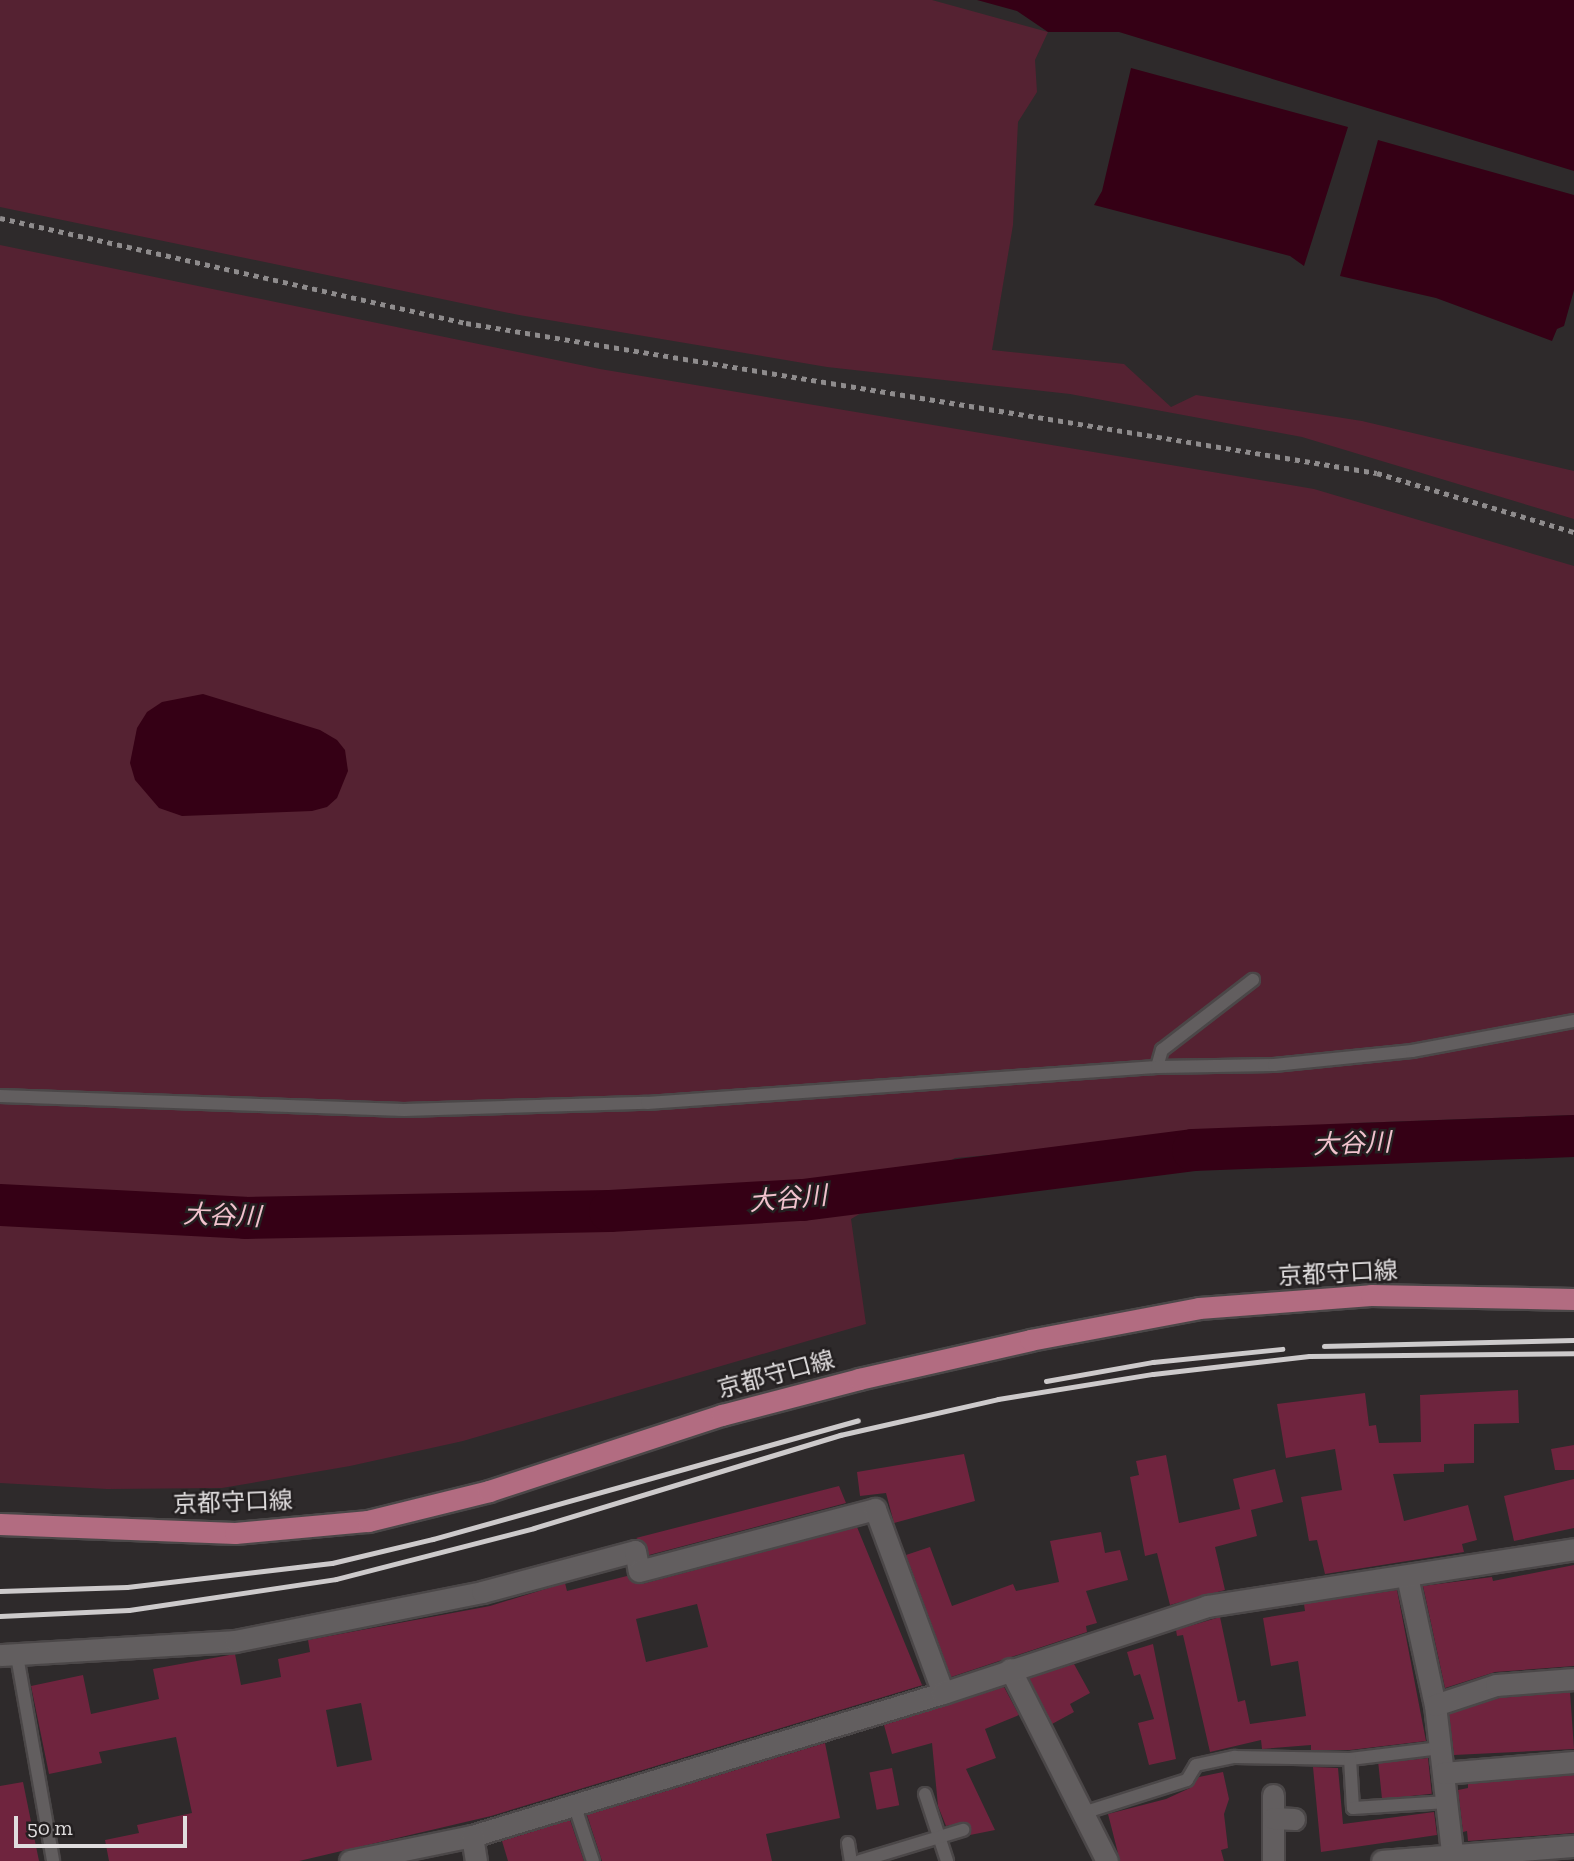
<!DOCTYPE html>
<html>
<head>
<meta charset="utf-8">
<style>
  body { margin:0 }
  #map { position:relative; width:1574px; height:1861px; overflow:hidden; background:#2e2a2b; font-family:"Zilla Slab","Noto Sans JP",serif }
  div>[style] { position:absolute }
  .green>* { inset:0; background:#552232 }
  .water>* { inset:0; background:#350015 }
  .river>* { height:42px; margin:-21px; padding:0 21px; transform-origin:21px; border-radius:21px; background:#350015 }
  .building>* { inset:0; background:#6f243e; transform-origin:0 0 }
  .path>* { height:4.5px; margin-top:-2.25px; transform-origin:0; background:repeating-linear-gradient(90deg,#8f8c8d 0 5px,transparent 0 10px) }
  .roads { filter:drop-shadow(2px 0 #4b4748) drop-shadow(-2px 0 #4b4748) drop-shadow(0 2px #4b4748) drop-shadow(0 -2px #4b4748) }
  .lane>* { height:12px; margin:-6px; padding:0 6px; transform-origin:6px; border-radius:6px; background:#625e5f }
  .street>* { height:21px; margin:-10.5px; padding:0 10.5px; transform-origin:10.5px; border-radius:10.5px; background:#625e5f }
  .secondary>* { height:21px; margin:-10.5px; padding:0 10.5px; transform-origin:10.5px; border-radius:10.5px; background:#625e5f }
  .primary>* { height:21px; margin:-10.5px; padding:0 10.5px; transform-origin:10.5px; border-radius:10.5px; background:#b26c81 }
  .rail>* { height:5px; margin:-2.5px; padding:0 2.5px; transform-origin:2.5px; border-radius:2.5px; background:#cdcacb }
  span { translate:-50% -50%; white-space:nowrap; text-align:center; line-height:1.15; -webkit-text-stroke:5px #242021; paint-order:stroke }
  .street-label { font-size:24px; color:#e0ddde }
  .water-label { font-size:26px; color:#f1c2cd; font-style:italic }
  .scale { position:absolute; left:14px; top:1816px; width:173px; height:32px; box-sizing:border-box; border:4px solid #e0ddde; border-top:0; padding-left:9px; font-size:21px; line-height:24px; white-space:nowrap; color:#e0ddde; -webkit-text-stroke:5px #242021; paint-order:stroke }
</style>
</head>
<body>
<div id="map">
  <div class="green">
    <i style="clip-path:polygon(0 0,932px 0,1048px 32px,1035px 60px,1037px 92px,1018px 122px,1013px 225px,992px 350px,1124px 364px,1171px 407px,1196px 395px,1362px 421px,1574px 471px,1574px 519px,1302px 437px,1070px 394px,827px 367px,519px 315px,0 207px)"></i>
    <i style="clip-path:polygon(0 245px,600px 369px,1314px 489px,1574px 566px,1574px 1115px,1356px 1123px,955px 1158px,851px 1219px,866px 1324px,463px 1441px,350px 1466px,222px 1488px,107px 1489px,0 1483px)"></i>
  </div>
  <div class="water">
    <i style="clip-path:polygon(977px 0,1574px 0,1574px 171px,1119px 32px,1048px 32px,1017px 11px)"></i>
    <i style="clip-path:polygon(1131px 68px,1348px 127px,1304px 266px,1290px 256px,1094px 205px,1102px 191px)"></i>
    <i style="clip-path:polygon(1378px 140px,1574px 195px,1574px 290px,1564px 326px,1557px 329px,1552px 341px,1436px 298px,1340px 276px)"></i>
    <i style="clip-path:polygon(203px 694px,320px 730px,337px 740px,345px 750px,348px 771px,337px 798px,327px 807px,312px 811px,182px 816px,159px 808px,135px 780px,130px 763px,137px 728px,147px 712px,162px 702px)"></i>
  </div>
  <div class="river">
    <i style="left:0;top:1205px;width:245px;rotate:3deg"></i>
    <i style="left:245px;top:1218px;width:365px;rotate:-1.1deg"></i>
    <i style="left:610px;top:1211px;width:193px;rotate:-3.3deg"></i>
    <i style="left:803px;top:1200px;width:393px;rotate:-7.3deg"></i>
    <i style="left:1193px;top:1150px;width:381px;rotate:-2.1deg"></i>
  </div>
  <div class="building">
    <i style="clip-path:polygon(1518px 1390px,1519px 1423px,1474px 1424px,1474px 1463px,1444px 1464px,1444px 1472px,1393px 1474px,1404px 1521px,1468px 1505px,1477px 1540px,1462px 1544px,1464px 1552px,1325px 1574px,1317px 1540px,1309px 1541px,1301px 1497px,1342px 1490px,1335px 1449px,1286px 1458px,1277px 1404px,1365px 1393px,1369px 1426px,1376px 1425px,1379px 1443px,1421px 1442px,1420px 1395px)"></i>
    <i style="clip-path:polygon(1574px 1445px,1574px 1470px,1555px 1470px,1551px 1449px)"></i>
    <i style="clip-path:polygon(964px 1454px,975px 1501px,894px 1523px,886px 1493px,860px 1496px,857px 1472px)"></i>
    <i style="clip-path:polygon(1166px 1455px,1179px 1523px,1240px 1509px,1233px 1479px,1275px 1469px,1283px 1502px,1251px 1510px,1257px 1536px,1215px 1547px,1225px 1590px,1170px 1605px,1157px 1553px,1145px 1556px,1130px 1477px,1139px 1475px,1136px 1461px)"></i>
    <i style="clip-path:polygon(1574px 1479px,1574px 1528px,1514px 1541px,1504px 1496px)"></i>
    <i style="clip-path:polygon(839px 1486px,846px 1503px,649px 1555px,645px 1543px,636px 1538px)"></i>
    <i style="clip-path:polygon(evenodd,857px 1527px,922px 1685px,926px 1684px,491px 1816px,299px 1861px,109px 1861px,105px 1840px,139px 1833px,137px 1825px,192px 1813px,176px 1737px,99px 1752px,102px 1763px,49px 1774px,31px 1686px,83px 1675px,91px 1714px,159px 1699px,153px 1669px,235px 1654px,241px 1685px,281px 1677px,278px 1659px,310px 1652px,308px 1640px,490px 1606px,565px 1583px,567px 1591px,627px 1576px,642px 1584px,857px 1527px,697px 1604px,708px 1647px,646px 1662px,636px 1619px,697px 1604px,857px 1527px,361px 1703px,372px 1760px,337px 1767px,326px 1710px,361px 1703px)"></i>
    <i style="clip-path:polygon(1101px 1532px,1105px 1553px,1120px 1550px,1128px 1580px,1086px 1591px,1097px 1623px,1086px 1626px,1087px 1632px,951px 1677px,906px 1555px,930px 1547px,952px 1606px,1013px 1584px,1016px 1591px,1059px 1582px,1050px 1541px)"></i>
    <i style="clip-path:polygon(1574px 1565px,1574px 1666px,1495px 1672px,1445px 1688px,1423px 1586px,1492px 1577px,1493px 1581px)"></i>
    <i style="clip-path:polygon(1397px 1590px,1426px 1741px,1350px 1750px,1311px 1750px,1311px 1745px,1262px 1749px,1261px 1740px,1210px 1752px,1183px 1635px,1177px 1636px,1176px 1630px,1220px 1617px,1238px 1702px,1245px 1700px,1250px 1724px,1306px 1716px,1298px 1661px,1271px 1666px,1263px 1618px,1305px 1611px,1304px 1604px)"></i>
    <i style="clip-path:polygon(1153px 1644px,1176px 1759px,1149px 1765px,1138px 1723px,1154px 1719px,1140px 1674px,1134px 1676px,1127px 1652px)"></i>
    <i style="clip-path:polygon(1074px 1664px,1090px 1693px,1070px 1704px,1074px 1712px,1052px 1724px,1029px 1678px)"></i>
    <i style="clip-path:polygon(1004px 1687px,1019px 1715px,985px 1729px,996px 1758px,966px 1769px,995px 1830px,970px 1835px,971px 1827px,966px 1822px,946px 1826px,938px 1806px,932px 1743px,892px 1754px,884px 1725px)"></i>
    <i style="clip-path:polygon(1570px 1692px,1574px 1749px,1454px 1755px,1449px 1714px,1499px 1698px)"></i>
    <i style="clip-path:polygon(825px 1743px,840px 1818px,766px 1834px,772px 1861px,602px 1861px,587px 1815px)"></i>
    <i style="left:1428px;top:1758px;width:36px;height:50px;rotate:84deg"></i>
    <i style="clip-path:polygon(1313px 1767px,1338px 1768px,1343px 1824px,1434px 1812px,1437px 1835px,1321px 1852px)"></i>
    <i style="left:892px;top:1768px;width:38px;height:23px;rotate:79deg"></i>
    <i style="clip-path:polygon(1223px 1772px,1229px 1799px,1224px 1814px,1228px 1848px,1221px 1850px,1224px 1861px,1120px 1861px,1108px 1814px,1166px 1799px,1190px 1788px,1199px 1777px)"></i>
    <i style="clip-path:polygon(1574px 1775px,1574px 1833px,1468px 1841px,1467px 1831px,1463px 1832px,1458px 1790px,1468px 1788px,1468px 1784px)"></i>
    <i style="clip-path:polygon(23px 1782px,39px 1861px,0 1861px,0 1786px)"></i>
    <i style="clip-path:polygon(570px 1820px,584px 1861px,508px 1861px,502px 1841px)"></i>
  </div>
  <div class="path">
    <i style="left:0;top:218px;width:478px;rotate:12.7deg"></i>
    <i style="left:466px;top:323px;width:923px;rotate:9.35deg"></i>
    <i style="left:1377px;top:473px;width:206px;rotate:16.7deg"></i>
  </div>
  <div class="roads">
    <div class="lane">
      <i style="left:1157px;top:1067px;width:18px;rotate:-74deg"></i>
      <i style="left:1162px;top:1050px;width:115px;rotate:-37.6deg"></i>
      <i style="left:0;top:1096px;width:404px;rotate:2deg"></i>
      <i style="left:404px;top:1110px;width:243px;rotate:-1.7deg"></i>
      <i style="left:647px;top:1103px;width:511px;rotate:-4.04deg"></i>
      <i style="left:1157px;top:1067px;width:117px;rotate:-1deg"></i>
      <i style="left:1274px;top:1065px;width:139px;rotate:-5.8deg"></i>
      <i style="left:1412px;top:1051px;width:165px;rotate:-10.5deg"></i>
      <i style="left:17px;top:1656px;width:208px;rotate:80deg"></i>
      <i style="left:1350px;top:1759px;width:91px;rotate:-7deg"></i>
      <i style="left:925px;top:1794px;width:71px;rotate:71.8deg"></i>
      <i style="left:574px;top:1804px;width:60px;rotate:71.6deg"></i>
      <i style="left:1086px;top:1812px;width:106px;rotate:-17.6deg"></i>
      <i style="left:1187px;top:1780px;width:17px;rotate:-59deg"></i>
      <i style="left:1196px;top:1765px;width:40px;rotate:-12deg"></i>
      <i style="left:1235px;top:1757px;width:115px;rotate:1deg"></i>
      <i style="left:1350px;top:1759px;width:49px;rotate:86.5deg"></i>
      <i style="left:1353px;top:1808px;width:94px;rotate:-3.7deg"></i>
      <i style="left:848px;top:1843px;width:18px;rotate:81deg"></i>
      <i style="left:860px;top:1861px;width:108px;rotate:-16.8deg"></i>
    </div>
    <div class="street">
      <i style="left:1407px;top:1576px;width:132px;rotate:77.8deg"></i>
      <i style="left:1435px;top:1705px;width:157px;rotate:83.4deg"></i>
      <i style="left:0;top:1655px;width:235px;rotate:-3.4deg"></i>
      <i style="left:235px;top:1641px;width:252px;rotate:-11.2deg"></i>
      <i style="left:482px;top:1592px;width:158px;rotate:-15deg"></i>
      <i style="left:635px;top:1551px;width:20px;rotate:79deg"></i>
      <i style="left:639px;top:1571px;width:244px;rotate:-14.7deg"></i>
      <i style="left:875px;top:1509px;width:196px;rotate:69.7deg"></i>
      <i style="left:1010px;top:1669px;width:215px;rotate:63.2deg"></i>
      <i style="left:1435px;top:1705px;width:64px;rotate:-18.2deg"></i>
      <i style="left:1496px;top:1685px;width:78px;rotate:-4.4deg"></i>
      <i style="left:1443px;top:1773px;width:131px;rotate:-4.8deg"></i>
      <i style="left:1273px;top:1795px;width:66px;rotate:90deg"></i>
      <i style="left:1273px;top:1818px;width:21px;rotate:3deg"></i>
      <i style="left:350px;top:1861px;width:125px;rotate:-11.6deg"></i>
      <i style="left:472px;top:1836px;width:492px;rotate:-16.9deg"></i>
      <i style="left:943px;top:1693px;width:278px;rotate:-18.2deg"></i>
      <i style="left:1207px;top:1606px;width:371px;rotate:-8.8deg"></i>
      <i style="left:1382px;top:1861px;width:193px;rotate:-4.5deg"></i>
    </div>
    <div class="secondary">
      <i style="left:472px;top:1836px;width:25px;rotate:81deg"></i>
    </div>
    <div class="primary">
      <i style="left:0;top:1524px;width:235px;rotate:2.2deg"></i>
      <i style="left:235px;top:1533px;width:134px;rotate:-5.2deg"></i>
      <i style="left:368px;top:1521px;width:125px;rotate:-13.9deg"></i>
      <i style="left:489px;top:1491px;width:245px;rotate:-18.1deg"></i>
      <i style="left:722px;top:1415px;width:142px;rotate:-14.7deg"></i>
      <i style="left:859px;top:1379px;width:175px;rotate:-12.8deg"></i>
      <i style="left:1030px;top:1340px;width:172px;rotate:-10.7deg"></i>
      <i style="left:1199px;top:1308px;width:172px;rotate:-4.3deg"></i>
      <i style="left:1371px;top:1295px;width:203px;rotate:1.1deg"></i>
    </div>
  </div>
  <div class="rail">
    <i style="left:1324px;top:1346px;width:250px;rotate:-1.4deg"></i>
    <i style="left:1046px;top:1381px;width:109px;rotate:-10.1deg"></i>
    <i style="left:1153px;top:1362px;width:130px;rotate:-5.8deg"></i>
    <i style="left:0;top:1591px;width:127px;rotate:-1.8deg"></i>
    <i style="left:127px;top:1587px;width:206px;rotate:-6.7deg"></i>
    <i style="left:332px;top:1563px;width:104px;rotate:-13.4deg"></i>
    <i style="left:433px;top:1539px;width:441px;rotate:-15.6deg"></i>
    <i style="left:0;top:1616px;width:129px;rotate:-2.7deg"></i>
    <i style="left:129px;top:1610px;width:209px;rotate:-8.5deg"></i>
    <i style="left:336px;top:1579px;width:204px;rotate:-14.4deg"></i>
    <i style="left:534px;top:1528px;width:320px;rotate:-16.9deg"></i>
    <i style="left:840px;top:1435px;width:162px;rotate:-12.8deg"></i>
    <i style="left:998px;top:1399px;width:157px;rotate:-9.2deg"></i>
    <i style="left:1153px;top:1374px;width:157px;rotate:-6.6deg"></i>
    <i style="left:1309px;top:1356px;width:265px;rotate:-0.6deg"></i>
  </div>
  <div class="street-label">
    <span style="left:1338px;top:1273px;rotate:-3deg">京都守口線</span>
    <span style="left:776px;top:1374px;rotate:-15deg">京都守口線</span>
    <span style="left:233px;top:1502px;rotate:-2deg">京都守口線</span>
  </div>
  <div class="water-label">
    <span style="left:1352px;top:1144px;rotate:-2deg">大谷川</span>
    <span style="left:788px;top:1199px;rotate:-5deg">大谷川</span>
    <span style="left:222px;top:1216px;rotate:2deg">大谷川</span>
  </div>
  <div class="scale">50 m</div>
</div>
</body>
</html>
